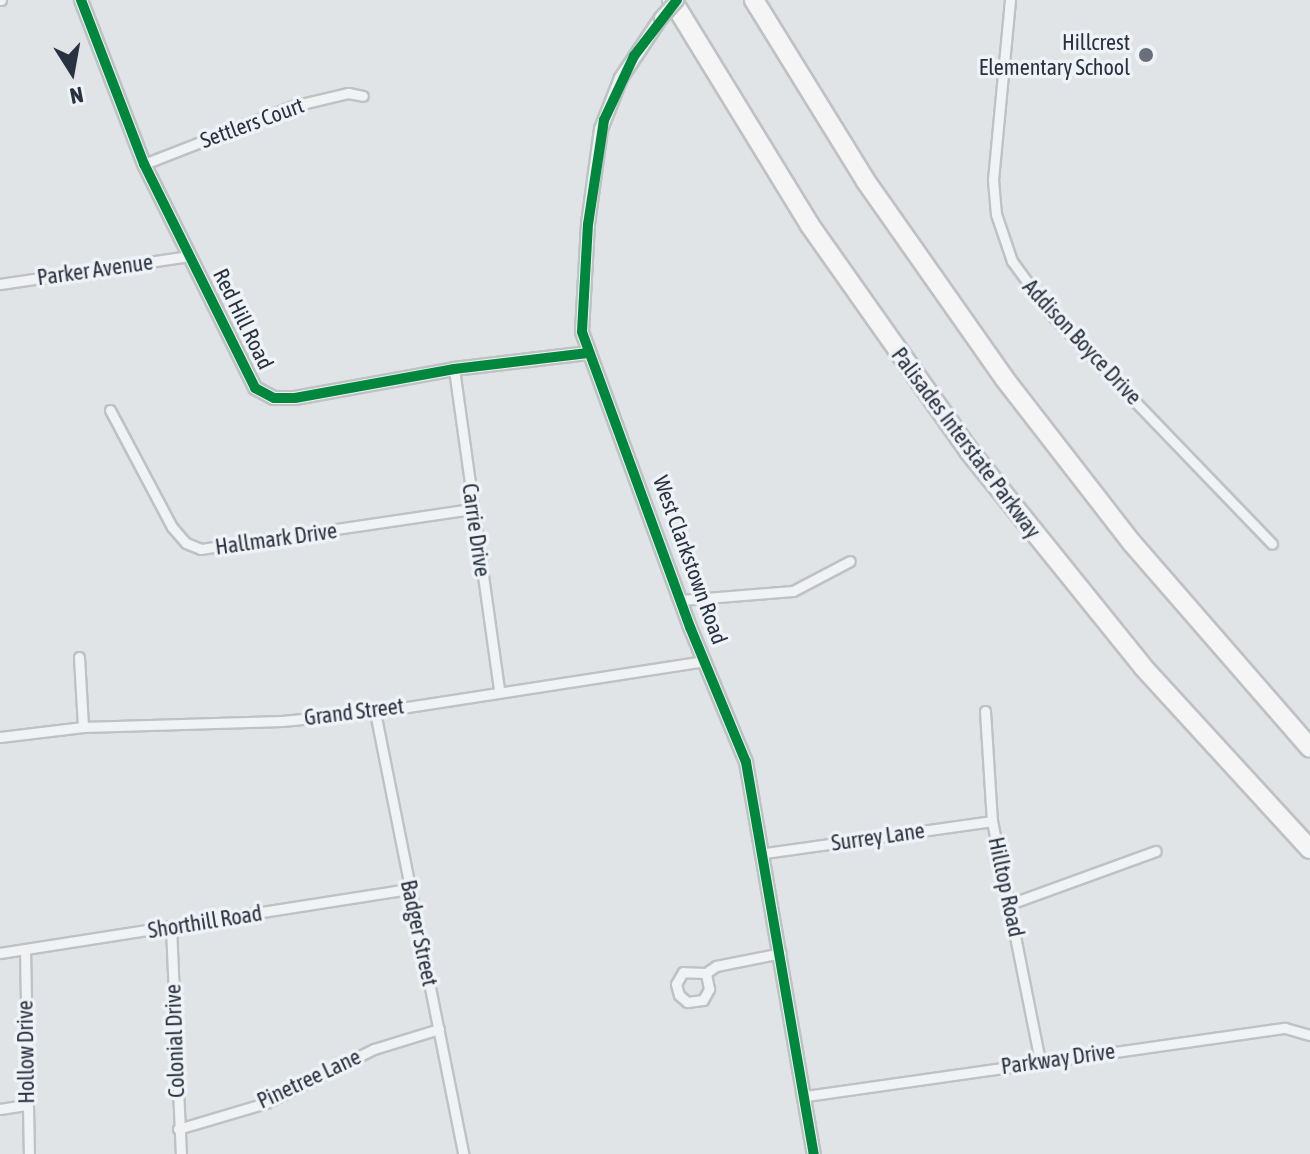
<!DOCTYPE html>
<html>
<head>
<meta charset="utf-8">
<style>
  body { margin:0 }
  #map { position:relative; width:1310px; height:1154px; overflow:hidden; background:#e1e4e7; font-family:"Asap Condensed",sans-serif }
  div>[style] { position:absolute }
  .roads { filter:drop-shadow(2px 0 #bfc2c5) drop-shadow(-2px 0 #bfc2c5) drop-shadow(0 2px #bfc2c5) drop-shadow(0 -2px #bfc2c5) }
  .minor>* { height:9px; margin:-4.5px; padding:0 4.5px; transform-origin:4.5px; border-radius:4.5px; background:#f1f2f3 }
  .tertiary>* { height:12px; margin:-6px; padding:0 6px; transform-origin:6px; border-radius:6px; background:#f1f2f3 }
  .motorway>* { height:18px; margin:-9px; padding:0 9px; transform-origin:9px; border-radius:9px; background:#f5f5f6 }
  .bridges { filter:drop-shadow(2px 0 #bfc2c5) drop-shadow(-2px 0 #bfc2c5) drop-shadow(0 2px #bfc2c5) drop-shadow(0 -2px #bfc2c5) }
  .tertiary-bridge>* { height:12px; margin:-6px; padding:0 6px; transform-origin:6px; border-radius:6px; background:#f1f2f3 }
  .cycleway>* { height:10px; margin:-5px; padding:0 5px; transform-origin:5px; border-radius:5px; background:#00873e }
  .dots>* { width:22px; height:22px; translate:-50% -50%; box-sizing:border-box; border:4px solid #eff2f6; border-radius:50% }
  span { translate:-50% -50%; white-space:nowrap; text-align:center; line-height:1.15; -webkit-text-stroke:7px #eff2f6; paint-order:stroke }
  .poi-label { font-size:22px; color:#283240 }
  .right { translate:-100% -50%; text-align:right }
  .street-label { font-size:22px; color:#283240 }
  .north { position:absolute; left:32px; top:32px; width:80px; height:80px; -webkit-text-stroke:6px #eff2f6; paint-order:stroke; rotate:169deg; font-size:22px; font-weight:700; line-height:32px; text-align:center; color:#283240 }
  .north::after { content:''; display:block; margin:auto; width:28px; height:36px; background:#283240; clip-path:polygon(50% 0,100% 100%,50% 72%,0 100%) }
</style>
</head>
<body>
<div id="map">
  <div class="roads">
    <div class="minor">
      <i style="left:0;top:0;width:1px"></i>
      <i style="left:1010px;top:0;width:181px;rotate:95.4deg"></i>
      <i style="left:993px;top:180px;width:34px;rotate:85deg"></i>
      <i style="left:996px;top:214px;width:50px;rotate:71.2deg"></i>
      <i style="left:1012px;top:261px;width:64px;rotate:53.8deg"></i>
      <i style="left:1050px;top:313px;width:320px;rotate:46.1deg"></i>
      <i style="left:144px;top:164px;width:160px;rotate:-21.3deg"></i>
      <i style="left:293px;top:106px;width:57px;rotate:-13.3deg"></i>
      <i style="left:348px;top:93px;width:15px;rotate:11deg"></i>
      <i style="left:0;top:284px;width:192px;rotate:-8.4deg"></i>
      <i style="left:454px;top:369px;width:324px;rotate:82deg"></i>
      <i style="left:110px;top:410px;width:132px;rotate:62.1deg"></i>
      <i style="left:172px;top:527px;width:21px;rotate:49deg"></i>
      <i style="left:186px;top:543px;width:16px;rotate:22deg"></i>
      <i style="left:201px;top:549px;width:274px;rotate:-8.4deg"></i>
      <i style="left:681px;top:600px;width:112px;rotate:-4.6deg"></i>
      <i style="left:793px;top:591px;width:64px;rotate:-27.8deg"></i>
      <i style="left:79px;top:657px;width:70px;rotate:86.7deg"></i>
      <i style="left:985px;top:711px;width:110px;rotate:86.4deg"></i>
      <i style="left:992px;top:821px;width:246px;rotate:78.7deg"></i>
      <i style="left:375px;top:712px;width:451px;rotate:78.7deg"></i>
      <i style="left:0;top:737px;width:84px;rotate:-6.9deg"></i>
      <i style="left:83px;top:727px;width:199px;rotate:-1.7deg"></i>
      <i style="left:282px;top:721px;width:93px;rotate:-5.5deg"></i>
      <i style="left:375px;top:712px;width:334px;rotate:-8.8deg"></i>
      <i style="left:765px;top:853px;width:229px;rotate:-8deg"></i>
      <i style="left:1010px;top:904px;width:155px;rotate:-20deg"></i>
      <i style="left:171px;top:927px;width:227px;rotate:87.5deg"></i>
      <i style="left:25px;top:949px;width:205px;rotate:88.9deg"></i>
      <i style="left:0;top:953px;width:414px;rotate:-8.9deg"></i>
      <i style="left:706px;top:973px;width:23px;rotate:-178deg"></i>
      <i style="left:683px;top:972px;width:14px;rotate:120deg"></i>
      <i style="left:676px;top:984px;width:11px;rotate:75deg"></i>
      <i style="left:679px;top:995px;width:11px;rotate:41deg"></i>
      <i style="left:687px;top:1002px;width:16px;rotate:-7deg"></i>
      <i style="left:703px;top:1000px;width:13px;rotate:-61deg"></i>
      <i style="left:709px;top:989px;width:16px;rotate:-101deg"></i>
      <i style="left:706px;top:973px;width:12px;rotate:-35deg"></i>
      <i style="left:716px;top:966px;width:66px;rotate:-11.3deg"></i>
      <i style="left:806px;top:1096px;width:484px;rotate:-8.1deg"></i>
      <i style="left:1285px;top:1028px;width:26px;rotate:16deg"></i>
      <i style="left:0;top:1109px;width:26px;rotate:-9deg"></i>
      <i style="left:178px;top:1129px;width:92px;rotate:-16.5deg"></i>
      <i style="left:266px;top:1103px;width:121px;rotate:-26.6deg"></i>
      <i style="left:374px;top:1049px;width:68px;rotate:-17.1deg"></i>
    </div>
    <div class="tertiary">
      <i style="left:81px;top:0;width:176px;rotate:69deg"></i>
      <i style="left:144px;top:164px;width:250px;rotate:63.6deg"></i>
      <i style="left:255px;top:388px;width:21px;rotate:28deg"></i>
      <i style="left:274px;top:398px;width:21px"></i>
      <i style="left:295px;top:398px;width:162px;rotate:-10.3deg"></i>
      <i style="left:454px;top:369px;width:135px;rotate:-6.8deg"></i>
      <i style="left:661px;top:18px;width:72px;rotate:123.7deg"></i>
      <i style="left:621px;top:78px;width:55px;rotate:111.4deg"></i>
      <i style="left:601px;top:129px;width:96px;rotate:97.8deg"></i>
      <i style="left:588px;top:224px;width:108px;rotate:93.2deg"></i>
      <i style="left:582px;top:332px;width:314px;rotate:69.9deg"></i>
      <i style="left:690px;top:627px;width:146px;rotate:67.5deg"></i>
      <i style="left:746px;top:762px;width:398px;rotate:80.2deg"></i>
    </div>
    <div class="motorway">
      <i style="left:672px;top:0;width:263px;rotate:58.5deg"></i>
      <i style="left:809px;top:224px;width:278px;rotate:54.8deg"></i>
      <i style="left:969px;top:451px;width:277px;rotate:51.1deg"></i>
      <i style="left:1143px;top:667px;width:247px;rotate:47.5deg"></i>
      <i style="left:754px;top:0;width:211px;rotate:58.3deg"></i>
      <i style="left:865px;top:180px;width:242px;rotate:54.9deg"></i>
      <i style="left:1004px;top:378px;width:209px;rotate:52.2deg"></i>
      <i style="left:1132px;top:543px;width:271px;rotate:49deg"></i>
    </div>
  </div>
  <div class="bridges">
    <div class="tertiary-bridge">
      <i style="left:661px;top:18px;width:24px;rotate:-48deg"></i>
    </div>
  </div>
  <div class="cycleway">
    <i style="left:81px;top:0;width:176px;rotate:69deg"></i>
    <i style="left:144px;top:164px;width:250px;rotate:63.6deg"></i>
    <i style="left:255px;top:388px;width:21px;rotate:28deg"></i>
    <i style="left:274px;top:398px;width:21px"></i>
    <i style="left:295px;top:398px;width:162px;rotate:-10.3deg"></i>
    <i style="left:454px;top:369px;width:135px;rotate:-6.8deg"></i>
    <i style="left:677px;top:0;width:71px;rotate:127.5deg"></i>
    <i style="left:634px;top:56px;width:71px;rotate:115.1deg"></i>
    <i style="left:604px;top:120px;width:105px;rotate:98.7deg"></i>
    <i style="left:588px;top:224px;width:108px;rotate:93.2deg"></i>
    <i style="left:582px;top:332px;width:314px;rotate:69.9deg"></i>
    <i style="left:690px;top:627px;width:146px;rotate:67.5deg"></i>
    <i style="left:746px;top:762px;width:398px;rotate:80.2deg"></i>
  </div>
  <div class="dots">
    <i style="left:1146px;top:55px;background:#69707a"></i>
  </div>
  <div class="poi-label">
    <span class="right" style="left:1130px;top:55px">Hillcrest<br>Elementary School</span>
  </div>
  <div class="street-label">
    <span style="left:252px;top:123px;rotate:-20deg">Settlers Court</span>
    <span style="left:95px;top:270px;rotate:-8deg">Parker Avenue</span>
    <span style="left:243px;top:319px;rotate:64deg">Red Hill Road</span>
    <span style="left:1082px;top:342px;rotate:47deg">Addison Boyce Drive</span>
    <span style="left:966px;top:443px;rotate:53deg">Palisades Interstate Parkway</span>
    <span style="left:476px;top:530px;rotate:82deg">Carrie Drive</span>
    <span style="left:276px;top:539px;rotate:-8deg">Hallmark Drive</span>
    <span style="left:690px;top:560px;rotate:70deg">West Clarkstown Road</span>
    <span style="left:354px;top:712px;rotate:-7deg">Grand Street</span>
    <span style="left:878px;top:837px;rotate:-8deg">Surrey Lane</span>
    <span style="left:1006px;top:887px;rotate:78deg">Hilltop Road</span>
    <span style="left:205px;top:922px;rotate:-9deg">Shorthill Road</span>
    <span style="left:419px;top:933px;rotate:78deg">Badger Street</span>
    <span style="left:175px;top:1041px;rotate:-92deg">Colonial Drive</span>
    <span style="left:26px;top:1052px;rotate:-91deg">Hollow Drive</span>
    <span style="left:1058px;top:1059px;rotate:-8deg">Parkway Drive</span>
    <span style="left:309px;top:1079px;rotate:-25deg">Pinetree Lane</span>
  </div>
  <div class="north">N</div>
</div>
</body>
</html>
